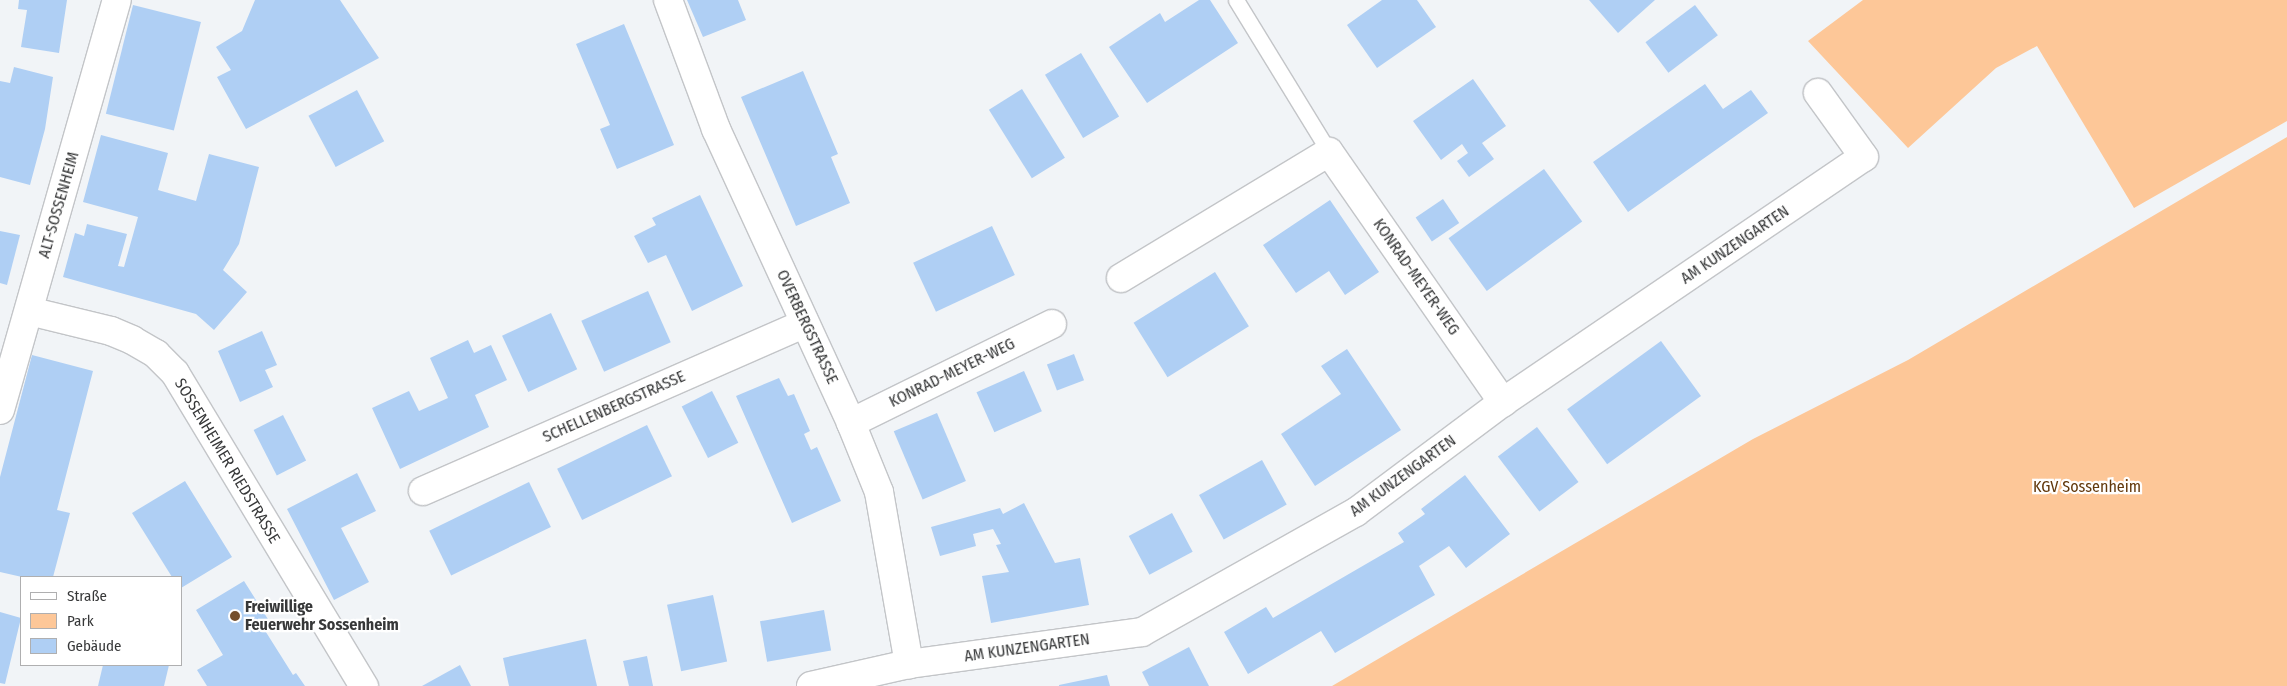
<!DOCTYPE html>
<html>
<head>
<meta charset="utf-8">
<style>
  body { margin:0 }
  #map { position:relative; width:2287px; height:686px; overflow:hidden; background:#f1f4f7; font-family:"Fira Sans Condensed",sans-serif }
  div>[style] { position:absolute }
  .green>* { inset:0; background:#fdc798 }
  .building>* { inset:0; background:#afcff4; transform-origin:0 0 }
  .roads { filter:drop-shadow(1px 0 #c3c5c8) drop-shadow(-1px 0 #c3c5c8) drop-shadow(0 1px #c3c5c8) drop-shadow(0 -1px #c3c5c8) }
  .lane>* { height:15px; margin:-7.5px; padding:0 7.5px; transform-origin:7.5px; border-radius:7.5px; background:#fff }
  .street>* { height:28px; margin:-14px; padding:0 14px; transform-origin:14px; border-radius:14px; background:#fff }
  .secondary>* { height:28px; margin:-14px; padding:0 14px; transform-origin:14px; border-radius:14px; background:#fff }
  .dots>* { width:14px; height:14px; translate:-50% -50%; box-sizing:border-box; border:2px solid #fff; border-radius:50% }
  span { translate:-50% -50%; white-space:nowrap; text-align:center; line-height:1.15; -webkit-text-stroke:4.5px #fff; paint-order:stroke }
  .street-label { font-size:16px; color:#373839 }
  .park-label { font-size:16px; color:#62380b }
  .poi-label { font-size:16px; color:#373839; font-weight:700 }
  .left { translate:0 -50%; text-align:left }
  .legend { position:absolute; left:20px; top:576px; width:162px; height:90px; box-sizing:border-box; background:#fff; border:1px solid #afafb0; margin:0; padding:6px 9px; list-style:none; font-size:15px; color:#373839 }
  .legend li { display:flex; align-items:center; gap:10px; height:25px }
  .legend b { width:25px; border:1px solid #afafb0 }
</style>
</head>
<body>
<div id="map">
  <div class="green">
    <i style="clip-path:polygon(1863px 0,2287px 0,2287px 121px,2134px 208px,2037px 46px,1996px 68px,1908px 148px,1808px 41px)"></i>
    <i style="clip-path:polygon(2287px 137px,2287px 686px,1332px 686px,1753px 439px,1908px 360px)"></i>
  </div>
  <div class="building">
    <i style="clip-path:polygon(19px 0,67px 0,59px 53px,21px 47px,27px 10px,18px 9px)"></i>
    <i style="clip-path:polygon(255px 0,340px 0,379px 58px,246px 129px,217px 77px,231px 70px,216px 47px,242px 31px)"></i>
    <i style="clip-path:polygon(687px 0,738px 0,746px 20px,703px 37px)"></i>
    <i style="clip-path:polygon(1199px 0,1210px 0,1238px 43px,1147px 103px,1109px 47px,1160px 13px,1165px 22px)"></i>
    <i style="clip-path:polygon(1382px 0,1417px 0,1436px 27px,1377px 68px,1347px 25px)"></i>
    <i style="clip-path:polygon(1589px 0,1655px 0,1618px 33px)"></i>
    <i style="left:133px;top:5px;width:70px;height:112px;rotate:14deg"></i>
    <i style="left:1695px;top:5px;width:38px;height:62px;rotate:53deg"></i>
    <i style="clip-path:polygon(624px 24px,674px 145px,617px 169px,600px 129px,610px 125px,576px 44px)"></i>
    <i style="left:1081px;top:53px;width:74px;height:42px;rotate:59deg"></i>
    <i style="clip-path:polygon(14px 67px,53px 77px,45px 129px,30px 185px,0 177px,0 81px,10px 83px)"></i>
    <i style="clip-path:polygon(803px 71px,838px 154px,831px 157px,850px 203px,796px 226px,741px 97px)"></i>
    <i style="clip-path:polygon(1473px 79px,1506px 126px,1482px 143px,1494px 159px,1469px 177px,1457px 161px,1468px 153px,1462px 144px,1441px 160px,1413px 121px)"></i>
    <i style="clip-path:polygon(1705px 84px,1723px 109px,1751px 90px,1768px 113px,1628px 212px,1593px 162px)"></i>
    <i style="left:1022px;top:89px;width:81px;height:39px;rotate:58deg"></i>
    <i style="left:357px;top:90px;width:58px;height:55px;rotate:62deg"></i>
    <i style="clip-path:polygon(101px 135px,168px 153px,158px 190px,196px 201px,209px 154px,259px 167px,239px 244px,223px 270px,247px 292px,214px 330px,196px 314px,63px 277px,75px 233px,84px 236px,87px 224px,127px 234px,118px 266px,124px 267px,138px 217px,83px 202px)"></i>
    <i style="left:1544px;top:169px;width:65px;height:118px;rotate:54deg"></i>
    <i style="clip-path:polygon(700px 195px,743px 286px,692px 311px,666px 255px,648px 263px,634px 236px,656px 225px,652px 218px)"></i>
    <i style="left:1443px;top:199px;width:29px;height:33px;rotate:56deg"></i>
    <i style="clip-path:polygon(1330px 200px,1379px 272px,1345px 295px,1329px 271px,1296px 293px,1263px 245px)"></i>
    <i style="left:992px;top:226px;width:54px;height:87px;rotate:65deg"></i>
    <i style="clip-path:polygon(0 231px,20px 235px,7px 285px,0 283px)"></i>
    <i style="left:1215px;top:272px;width:64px;height:96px;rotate:58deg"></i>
    <i style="left:648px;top:291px;width:56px;height:73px;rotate:66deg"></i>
    <i style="left:551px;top:313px;width:62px;height:54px;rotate:65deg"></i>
    <i style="clip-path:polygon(262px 331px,277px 365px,265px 370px,273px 387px,240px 402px,218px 351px)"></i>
    <i style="clip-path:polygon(468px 340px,474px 353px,491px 345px,507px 380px,475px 395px,489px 427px,400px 469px,372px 408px,409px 391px,419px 411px,448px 398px,430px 358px)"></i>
    <i style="left:1661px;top:341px;width:68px;height:116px;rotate:54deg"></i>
    <i style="clip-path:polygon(1347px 349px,1401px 430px,1315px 486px,1281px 434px,1341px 394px,1321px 366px)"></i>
    <i style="left:1074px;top:354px;width:28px;height:29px;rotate:69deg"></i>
    <i style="clip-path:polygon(32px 355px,93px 371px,57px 510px,70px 513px,53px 577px,22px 577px,0 572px,0 477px)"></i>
    <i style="left:1024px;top:371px;width:44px;height:52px;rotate:66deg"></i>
    <i style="clip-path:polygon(779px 378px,788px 396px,794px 394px,810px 431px,804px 434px,811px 450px,817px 447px,841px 501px,792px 523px,736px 396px)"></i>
    <i style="left:712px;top:391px;width:58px;height:34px;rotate:63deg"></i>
    <i style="left:937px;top:413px;width:74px;height:47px;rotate:67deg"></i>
    <i style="left:283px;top:415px;width:51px;height:33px;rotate:63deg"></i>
    <i style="left:647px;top:425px;width:57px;height:100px;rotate:64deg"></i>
    <i style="left:1537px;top:427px;width:69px;height:49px;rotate:53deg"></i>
    <i style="left:1262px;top:460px;width:51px;height:72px;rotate:61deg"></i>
    <i style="clip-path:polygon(357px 473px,376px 511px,341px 528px,369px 582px,334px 600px,287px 509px)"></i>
    <i style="clip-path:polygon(1465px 475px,1510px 534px,1466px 568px,1449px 546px,1419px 566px,1435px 595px,1335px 653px,1321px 631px,1248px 674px,1224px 632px,1266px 607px,1273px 618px,1404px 542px,1398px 533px,1425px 514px,1421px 509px)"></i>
    <i style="clip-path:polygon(185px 481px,232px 557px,181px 588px,181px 577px,172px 577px,132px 513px)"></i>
    <i style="left:529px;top:482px;width:50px;height:111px;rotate:64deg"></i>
    <i style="clip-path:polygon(1024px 503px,1055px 563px,1080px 558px,1089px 605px,991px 623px,982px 576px,1009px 572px,996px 545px,1001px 544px,993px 529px,973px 534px,976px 546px,940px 556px,931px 527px,1000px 508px,1003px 514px)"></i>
    <i style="left:1172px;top:513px;width:44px;height:49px;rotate:62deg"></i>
    <i style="clip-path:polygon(244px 581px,271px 624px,264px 629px,293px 675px,296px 673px,305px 686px,207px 686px,197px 670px,223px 655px,196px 610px)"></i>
    <i style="left:713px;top:595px;width:68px;height:47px;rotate:78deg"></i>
    <i style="left:824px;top:610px;width:41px;height:65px;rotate:80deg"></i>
    <i style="clip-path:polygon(0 612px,21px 618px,5px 684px,0 683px)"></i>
    <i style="clip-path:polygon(586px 639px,597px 686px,509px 686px,503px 658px)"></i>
    <i style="clip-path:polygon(1189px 647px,1209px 686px,1149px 686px,1142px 672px)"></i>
    <i style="clip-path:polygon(647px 656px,653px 686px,629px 686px,623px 661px)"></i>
    <i style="clip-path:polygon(103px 665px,169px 665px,164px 686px,98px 686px)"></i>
    <i style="clip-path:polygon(460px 665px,471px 686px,422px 686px)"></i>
    <i style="clip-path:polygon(1107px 675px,1110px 686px,1059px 686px,1059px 685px)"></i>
  </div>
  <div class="roads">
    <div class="lane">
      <i style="left:1236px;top:0;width:178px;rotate:58.5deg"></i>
    </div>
    <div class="street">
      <i style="left:668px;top:0;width:138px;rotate:69.6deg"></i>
      <i style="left:716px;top:129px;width:324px;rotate:65.3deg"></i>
      <i style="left:851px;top:423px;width:74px;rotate:67.9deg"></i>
      <i style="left:879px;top:492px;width:175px;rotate:80.1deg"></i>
      <i style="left:1121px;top:278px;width:243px;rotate:-31.2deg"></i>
      <i style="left:1329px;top:152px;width:305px;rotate:55.2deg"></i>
      <i style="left:29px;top:311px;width:84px;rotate:13.7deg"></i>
      <i style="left:111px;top:331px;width:23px;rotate:23deg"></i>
      <i style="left:132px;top:340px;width:28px;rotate:30deg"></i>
      <i style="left:156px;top:354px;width:27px;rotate:45deg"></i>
      <i style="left:175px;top:373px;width:366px;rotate:58.9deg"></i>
      <i style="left:851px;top:423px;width:224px;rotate:-26.2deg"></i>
      <i style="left:423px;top:491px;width:417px;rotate:-23.7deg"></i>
      <i style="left:811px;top:686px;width:100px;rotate:-12.7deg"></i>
      <i style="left:909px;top:664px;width:235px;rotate:-7.8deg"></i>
      <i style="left:1142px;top:632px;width:245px;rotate:-29.3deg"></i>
      <i style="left:1356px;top:512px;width:184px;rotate:-36.8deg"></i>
      <i style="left:1503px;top:402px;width:436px;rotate:-34.2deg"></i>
      <i style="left:1864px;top:157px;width:79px;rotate:-125.7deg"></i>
    </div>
    <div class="secondary">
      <i style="left:0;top:410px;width:426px;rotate:-74.1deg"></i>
    </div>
  </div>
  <div class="dots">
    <i style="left:235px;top:616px;background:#754f2c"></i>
  </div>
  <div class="street-label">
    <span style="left:59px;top:205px;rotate:-74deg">ALT-SOSSENHEIM</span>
    <span style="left:1735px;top:245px;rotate:-34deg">AM KUNZENGARTEN</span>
    <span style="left:1416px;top:277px;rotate:55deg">KONRAD-MEYER-WEG</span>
    <span style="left:807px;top:327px;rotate:65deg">OVERBERGSTRASSE</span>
    <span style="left:952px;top:373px;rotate:-26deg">KONRAD-MEYER-WEG</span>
    <span style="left:614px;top:407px;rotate:-24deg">SCHELLENBERGSTRASSE</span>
    <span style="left:227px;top:461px;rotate:59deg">SOSSENHEIMER RIEDSTRASSE</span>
    <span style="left:1403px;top:476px;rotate:-36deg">AM KUNZENGARTEN</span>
    <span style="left:1027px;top:648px;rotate:-8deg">AM KUNZENGARTEN</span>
  </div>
  <div class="park-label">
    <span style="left:2087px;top:487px">KGV Sossenheim</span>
  </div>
  <div class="poi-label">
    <span class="left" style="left:245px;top:616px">Freiwillige<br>Feuerwehr Sossenheim</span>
  </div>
  <ul class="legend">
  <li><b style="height:6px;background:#fff"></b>Straße</li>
  <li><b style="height:14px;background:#fdc798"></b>Park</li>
  <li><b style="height:14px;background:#afcff4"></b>Gebäude</li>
  </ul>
</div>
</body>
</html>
